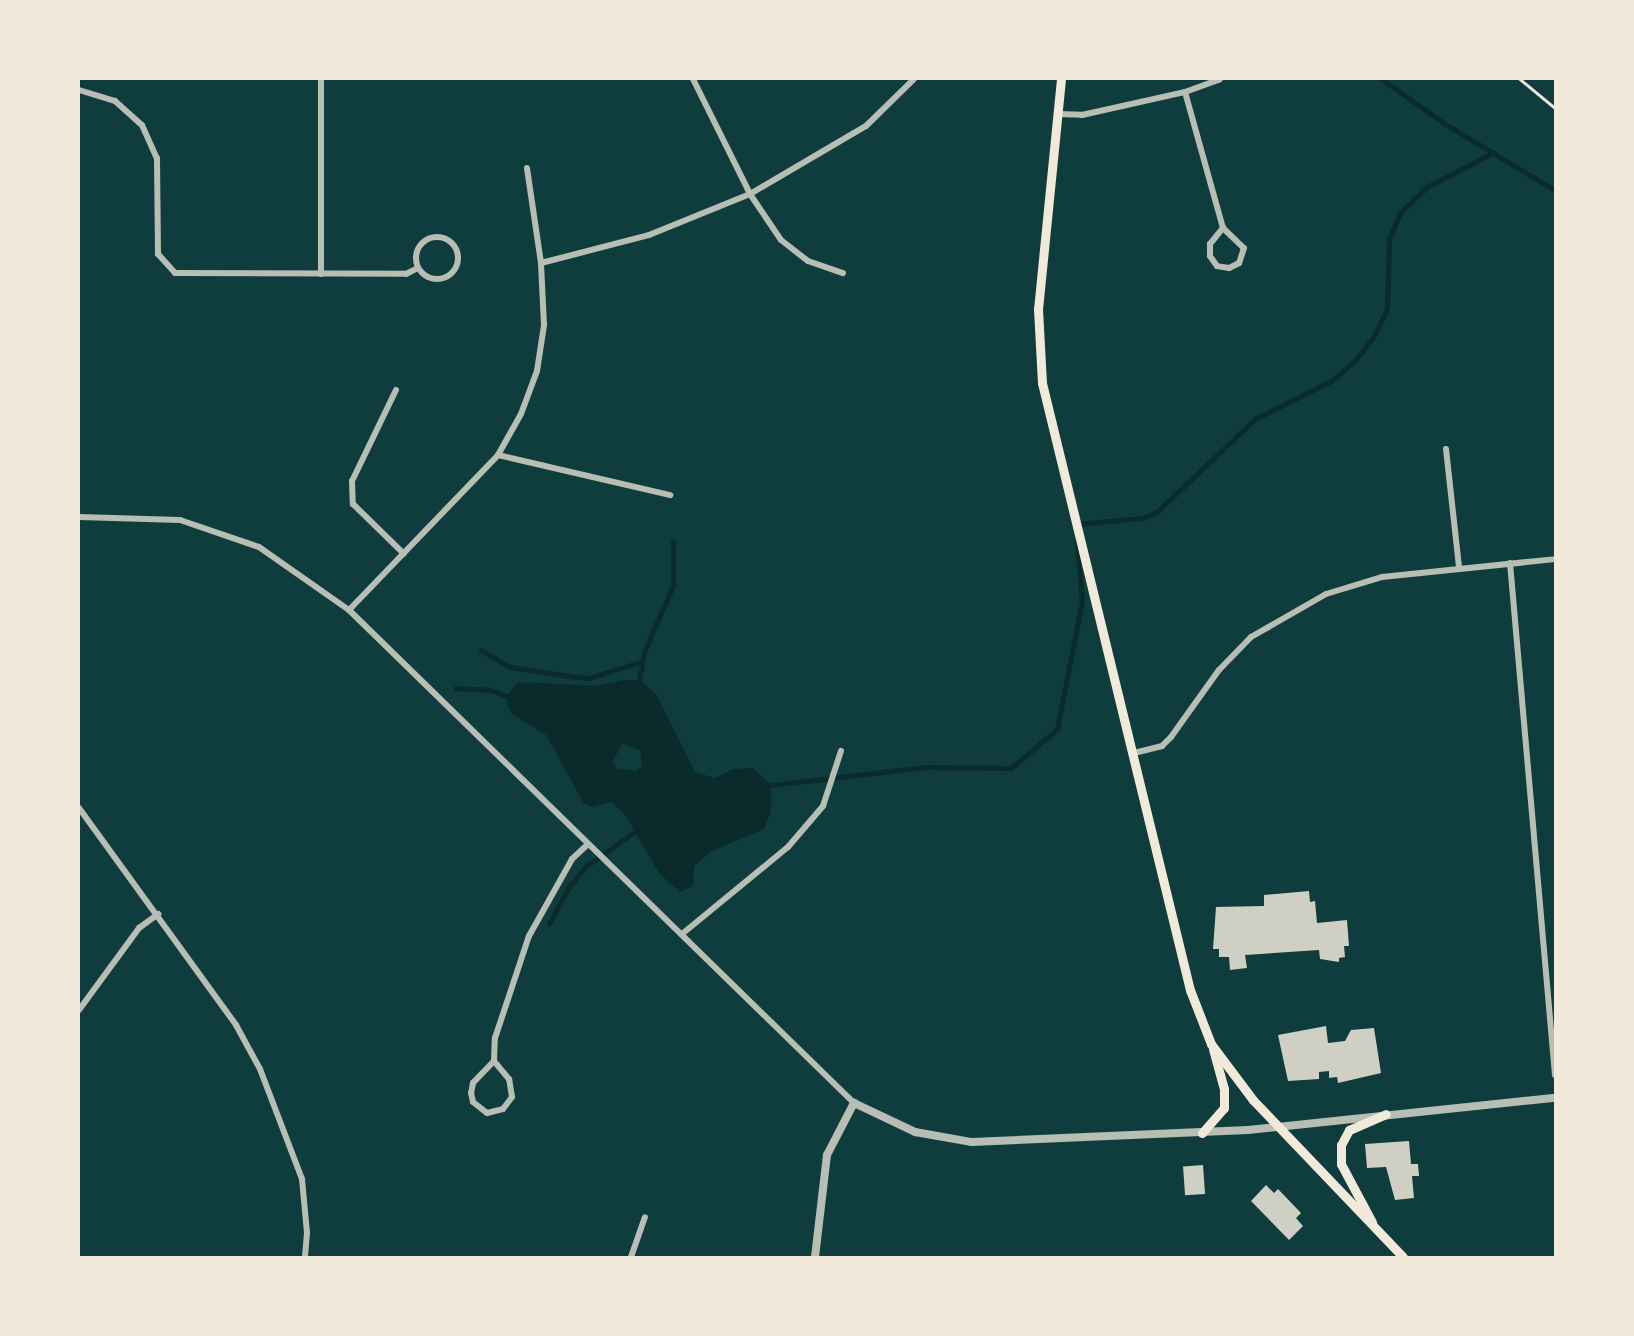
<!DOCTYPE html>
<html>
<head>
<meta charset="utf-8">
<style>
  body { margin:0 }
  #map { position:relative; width:1634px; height:1336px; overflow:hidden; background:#0f3d3e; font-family:"Playfair Display",serif }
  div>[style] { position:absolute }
  .water>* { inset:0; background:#0a2a2b }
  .stream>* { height:4.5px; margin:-2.25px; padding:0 2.25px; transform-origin:2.25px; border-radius:2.25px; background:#0a2a2b }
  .building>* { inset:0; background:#cfcfc3; transform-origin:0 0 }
  .path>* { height:2.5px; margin:-1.25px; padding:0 1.25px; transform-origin:1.25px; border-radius:1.25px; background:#f1e9da }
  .minor>* { height:6px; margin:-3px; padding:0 3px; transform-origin:3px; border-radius:3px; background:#b8beb3 }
  .minor>.ring { margin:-3px; padding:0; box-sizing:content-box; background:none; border:6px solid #b8beb3; border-radius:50% }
  .tertiary>* { height:8px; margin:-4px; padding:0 4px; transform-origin:4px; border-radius:4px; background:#b8beb3 }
  .secondary>* { height:9px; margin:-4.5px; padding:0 4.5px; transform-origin:4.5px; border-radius:4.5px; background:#f1e9da }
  span { translate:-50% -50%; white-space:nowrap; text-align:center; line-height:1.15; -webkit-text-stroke:5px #f1e9da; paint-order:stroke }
  .frame { position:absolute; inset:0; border:80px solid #f1e9da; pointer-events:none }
</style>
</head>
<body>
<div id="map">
  <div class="water">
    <i style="clip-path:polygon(evenodd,624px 680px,639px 680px,656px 694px,695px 772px,715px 778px,733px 769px,753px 768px,771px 785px,771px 812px,764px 829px,712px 851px,694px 866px,693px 886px,680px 892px,659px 873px,626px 816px,612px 802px,591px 807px,583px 802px,546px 735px,512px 714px,507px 704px,507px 696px,518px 682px,594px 686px,624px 680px,622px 744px,640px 750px,642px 765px,636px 771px,617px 769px,613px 761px,622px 744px)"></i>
  </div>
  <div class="stream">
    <i style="left:1382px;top:79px;width:76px;rotate:35.4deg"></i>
    <i style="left:1444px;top:123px;width:130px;rotate:31.1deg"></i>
    <i style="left:1077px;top:524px;width:66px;rotate:-5.2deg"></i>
    <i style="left:1143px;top:518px;width:17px;rotate:-25deg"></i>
    <i style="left:1158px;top:511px;width:134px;rotate:-43.5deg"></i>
    <i style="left:1255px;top:419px;width:85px;rotate:-26.6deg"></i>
    <i style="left:1331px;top:381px;width:30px;rotate:-40deg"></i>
    <i style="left:1354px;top:362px;width:31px;rotate:-52deg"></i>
    <i style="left:1373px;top:338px;width:32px;rotate:-64deg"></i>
    <i style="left:1387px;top:309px;width:69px;rotate:-88.3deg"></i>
    <i style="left:1389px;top:240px;width:29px;rotate:-68deg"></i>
    <i style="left:1400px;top:213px;width:37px;rotate:-44deg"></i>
    <i style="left:1427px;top:187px;width:74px;rotate:-27.3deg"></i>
    <i style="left:481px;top:650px;width:34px;rotate:30deg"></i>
    <i style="left:511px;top:667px;width:59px;rotate:8.8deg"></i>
    <i style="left:569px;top:676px;width:20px;rotate:6deg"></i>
    <i style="left:589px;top:678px;width:54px;rotate:-17.1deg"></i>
    <i style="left:639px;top:680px;width:31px;rotate:-79deg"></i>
    <i style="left:645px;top:650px;width:70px;rotate:-66.4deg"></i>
    <i style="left:673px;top:586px;width:44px;rotate:-90deg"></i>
    <i style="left:456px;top:688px;width:34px;rotate:3deg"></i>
    <i style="left:490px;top:690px;width:18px;rotate:19deg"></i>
    <i style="left:771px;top:785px;width:154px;rotate:-6.7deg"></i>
    <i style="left:924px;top:767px;width:87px;rotate:0.7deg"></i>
    <i style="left:1011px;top:768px;width:60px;rotate:-40.3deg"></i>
    <i style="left:1057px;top:729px;width:129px;rotate:-78.9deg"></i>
    <i style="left:1082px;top:602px;width:61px;rotate:-94.7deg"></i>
    <i style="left:549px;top:924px;width:38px;rotate:-62deg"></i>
    <i style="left:567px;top:890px;width:29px;rotate:-52deg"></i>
    <i style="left:585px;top:867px;width:59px;rotate:-35.3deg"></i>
  </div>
  <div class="building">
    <i style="clip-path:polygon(1309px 891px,1310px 902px,1315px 901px,1317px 923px,1347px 920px,1349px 946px,1344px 946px,1345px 957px,1339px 958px,1339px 962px,1320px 959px,1319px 950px,1245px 955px,1247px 968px,1230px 970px,1229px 957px,1219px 957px,1219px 949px,1213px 949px,1216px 907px,1264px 906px,1264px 895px)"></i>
    <i style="clip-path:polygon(1326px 1026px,1328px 1043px,1345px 1041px,1351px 1030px,1374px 1028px,1381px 1073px,1338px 1083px,1337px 1077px,1329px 1078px,1329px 1071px,1319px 1072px,1319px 1079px,1288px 1081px,1278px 1035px)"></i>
    <i style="clip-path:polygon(1409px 1141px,1411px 1164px,1418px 1164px,1419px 1176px,1412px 1176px,1414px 1198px,1395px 1200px,1386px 1167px,1367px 1168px,1365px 1144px)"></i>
    <i style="left:1203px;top:1165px;width:29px;height:20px;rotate:86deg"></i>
    <i style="clip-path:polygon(1266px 1185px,1274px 1193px,1278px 1189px,1301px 1213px,1296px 1218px,1303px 1226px,1289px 1240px,1251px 1201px)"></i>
  </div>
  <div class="path">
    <i style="left:1520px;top:79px;width:45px;rotate:39.6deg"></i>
  </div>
  <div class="minor">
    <i style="left:321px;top:79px;width:195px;rotate:90deg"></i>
    <i style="left:693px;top:79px;width:128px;rotate:63.6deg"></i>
    <i style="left:750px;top:194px;width:55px;rotate:56deg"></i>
    <i style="left:781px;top:240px;width:34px;rotate:38deg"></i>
    <i style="left:808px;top:261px;width:37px;rotate:19deg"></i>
    <i style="left:79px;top:90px;width:38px;rotate:17deg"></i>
    <i style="left:115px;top:101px;width:36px;rotate:42deg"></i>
    <i style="left:142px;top:125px;width:36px;rotate:66deg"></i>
    <i style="left:157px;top:158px;width:96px;rotate:89.4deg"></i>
    <i style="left:158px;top:254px;width:25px;rotate:48deg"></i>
    <i style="left:175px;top:273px;width:231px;rotate:0.2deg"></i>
    <i style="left:406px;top:274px;width:13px;rotate:-27deg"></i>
    <i style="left:1185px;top:92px;width:141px;rotate:74.4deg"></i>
    <i style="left:1058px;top:114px;width:24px;rotate:2deg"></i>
    <i style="left:1082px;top:115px;width:106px;rotate:-12.6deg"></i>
    <i style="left:1185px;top:92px;width:37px;rotate:-20deg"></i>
    <i style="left:1223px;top:228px;width:29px;rotate:44deg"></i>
    <i style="left:1244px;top:248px;width:16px;rotate:108deg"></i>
    <i style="left:1239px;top:263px;width:11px;rotate:153deg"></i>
    <i style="left:1229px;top:268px;width:12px;rotate:-171deg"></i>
    <i style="left:1217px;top:266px;width:12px;rotate:-125deg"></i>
    <i style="left:1210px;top:256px;width:12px;rotate:-90deg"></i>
    <i style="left:1210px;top:244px;width:21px;rotate:-51deg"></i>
    <i class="ring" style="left:416px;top:237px;width:36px;height:36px"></i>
    <i style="left:541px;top:263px;width:112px;rotate:-14.5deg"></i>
    <i style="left:649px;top:235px;width:109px;rotate:-22.1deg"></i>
    <i style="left:750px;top:194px;width:134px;rotate:-30.4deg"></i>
    <i style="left:866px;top:126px;width:67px;rotate:-44.4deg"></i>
    <i style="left:396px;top:390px;width:101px;rotate:115.8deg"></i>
    <i style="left:352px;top:481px;width:23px;rotate:88deg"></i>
    <i style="left:353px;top:504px;width:71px;rotate:44.4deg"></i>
    <i style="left:1446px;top:449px;width:119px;rotate:83.7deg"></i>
    <i style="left:498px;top:455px;width:177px;rotate:13.1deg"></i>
    <i style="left:79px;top:517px;width:101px;rotate:1.7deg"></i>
    <i style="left:180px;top:520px;width:83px;rotate:18.9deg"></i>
    <i style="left:259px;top:547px;width:110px;rotate:35deg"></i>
    <i style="left:349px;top:610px;width:706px;rotate:44.31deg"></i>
    <i style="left:1510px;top:563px;width:514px;rotate:84.98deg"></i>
    <i style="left:349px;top:610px;width:215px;rotate:-46.1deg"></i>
    <i style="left:498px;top:455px;width:47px;rotate:-60.7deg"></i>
    <i style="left:521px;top:414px;width:46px;rotate:-69.6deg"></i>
    <i style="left:537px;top:371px;width:47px;rotate:-81.3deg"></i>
    <i style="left:544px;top:325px;width:62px;rotate:-92.8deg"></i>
    <i style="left:541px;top:263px;width:96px;rotate:-98.4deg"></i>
    <i style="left:1134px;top:753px;width:29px;rotate:-14deg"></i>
    <i style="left:1162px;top:746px;width:13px;rotate:-45deg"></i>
    <i style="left:1171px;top:737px;width:82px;rotate:-54.4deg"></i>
    <i style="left:1219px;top:670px;width:46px;rotate:-45.9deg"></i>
    <i style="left:1251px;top:637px;width:86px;rotate:-29.8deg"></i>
    <i style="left:1326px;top:594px;width:59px;rotate:-16.9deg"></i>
    <i style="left:1382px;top:577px;width:174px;rotate:-5.9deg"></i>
    <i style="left:79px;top:808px;width:268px;rotate:54.1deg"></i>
    <i style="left:236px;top:1025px;width:50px;rotate:61.4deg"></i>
    <i style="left:260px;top:1069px;width:118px;rotate:69.1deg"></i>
    <i style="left:302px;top:1179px;width:54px;rotate:84.7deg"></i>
    <i style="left:307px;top:1233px;width:24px;rotate:95deg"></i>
    <i style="left:682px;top:934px;width:137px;rotate:-39.4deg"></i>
    <i style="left:788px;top:847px;width:54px;rotate:-49.5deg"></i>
    <i style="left:823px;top:806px;width:58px;rotate:-71.9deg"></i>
    <i style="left:79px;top:1010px;width:102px;rotate:-53.8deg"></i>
    <i style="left:139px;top:928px;width:24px;rotate:-36deg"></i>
    <i style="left:494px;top:1061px;width:30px;rotate:134deg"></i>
    <i style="left:473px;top:1083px;width:10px;rotate:101deg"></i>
    <i style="left:471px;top:1093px;width:9px;rotate:77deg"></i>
    <i style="left:473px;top:1102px;width:18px;rotate:38deg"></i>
    <i style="left:487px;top:1113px;width:16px;rotate:-14deg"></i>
    <i style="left:503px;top:1109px;width:15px;rotate:-53deg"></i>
    <i style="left:512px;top:1097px;width:18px;rotate:-99deg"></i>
    <i style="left:509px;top:1079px;width:23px;rotate:-130deg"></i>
    <i style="left:494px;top:1061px;width:23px;rotate:-88deg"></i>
    <i style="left:495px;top:1038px;width:108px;rotate:-71.6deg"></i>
    <i style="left:529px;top:936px;width:88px;rotate:-60.8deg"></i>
    <i style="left:572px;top:859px;width:22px;rotate:-43deg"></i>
    <i style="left:631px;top:1257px;width:42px;rotate:-70.7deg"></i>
  </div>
  <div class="tertiary">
    <i style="left:815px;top:1257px;width:103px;rotate:-83.3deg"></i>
    <i style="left:827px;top:1155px;width:59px;rotate:-62.6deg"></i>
    <i style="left:854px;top:1103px;width:68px;rotate:25.4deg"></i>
    <i style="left:915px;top:1132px;width:58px;rotate:10deg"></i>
    <i style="left:972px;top:1142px;width:276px;rotate:-2.5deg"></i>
    <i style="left:1248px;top:1130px;width:309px;rotate:-6deg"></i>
  </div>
  <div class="secondary">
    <i style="left:1061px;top:79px;width:231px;rotate:95.7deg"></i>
    <i style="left:1038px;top:309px;width:74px;rotate:86.9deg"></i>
    <i style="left:1042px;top:383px;width:625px;rotate:76.3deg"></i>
    <i style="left:1190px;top:990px;width:58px;rotate:68.7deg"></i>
    <i style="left:1211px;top:1044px;width:70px;rotate:53.1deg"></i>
    <i style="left:1253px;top:1100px;width:217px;rotate:46.3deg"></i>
    <i style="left:1202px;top:1133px;width:33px;rotate:-49deg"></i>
    <i style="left:1224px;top:1108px;width:19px;rotate:-90deg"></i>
    <i style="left:1224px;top:1089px;width:41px;rotate:-105.4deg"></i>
    <i style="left:1372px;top:1222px;width:66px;rotate:-118.1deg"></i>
    <i style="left:1341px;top:1164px;width:19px;rotate:-90deg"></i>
    <i style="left:1341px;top:1145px;width:17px;rotate:-62deg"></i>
    <i style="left:1349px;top:1130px;width:40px;rotate:-23.4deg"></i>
  </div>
  <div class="frame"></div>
</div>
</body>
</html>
